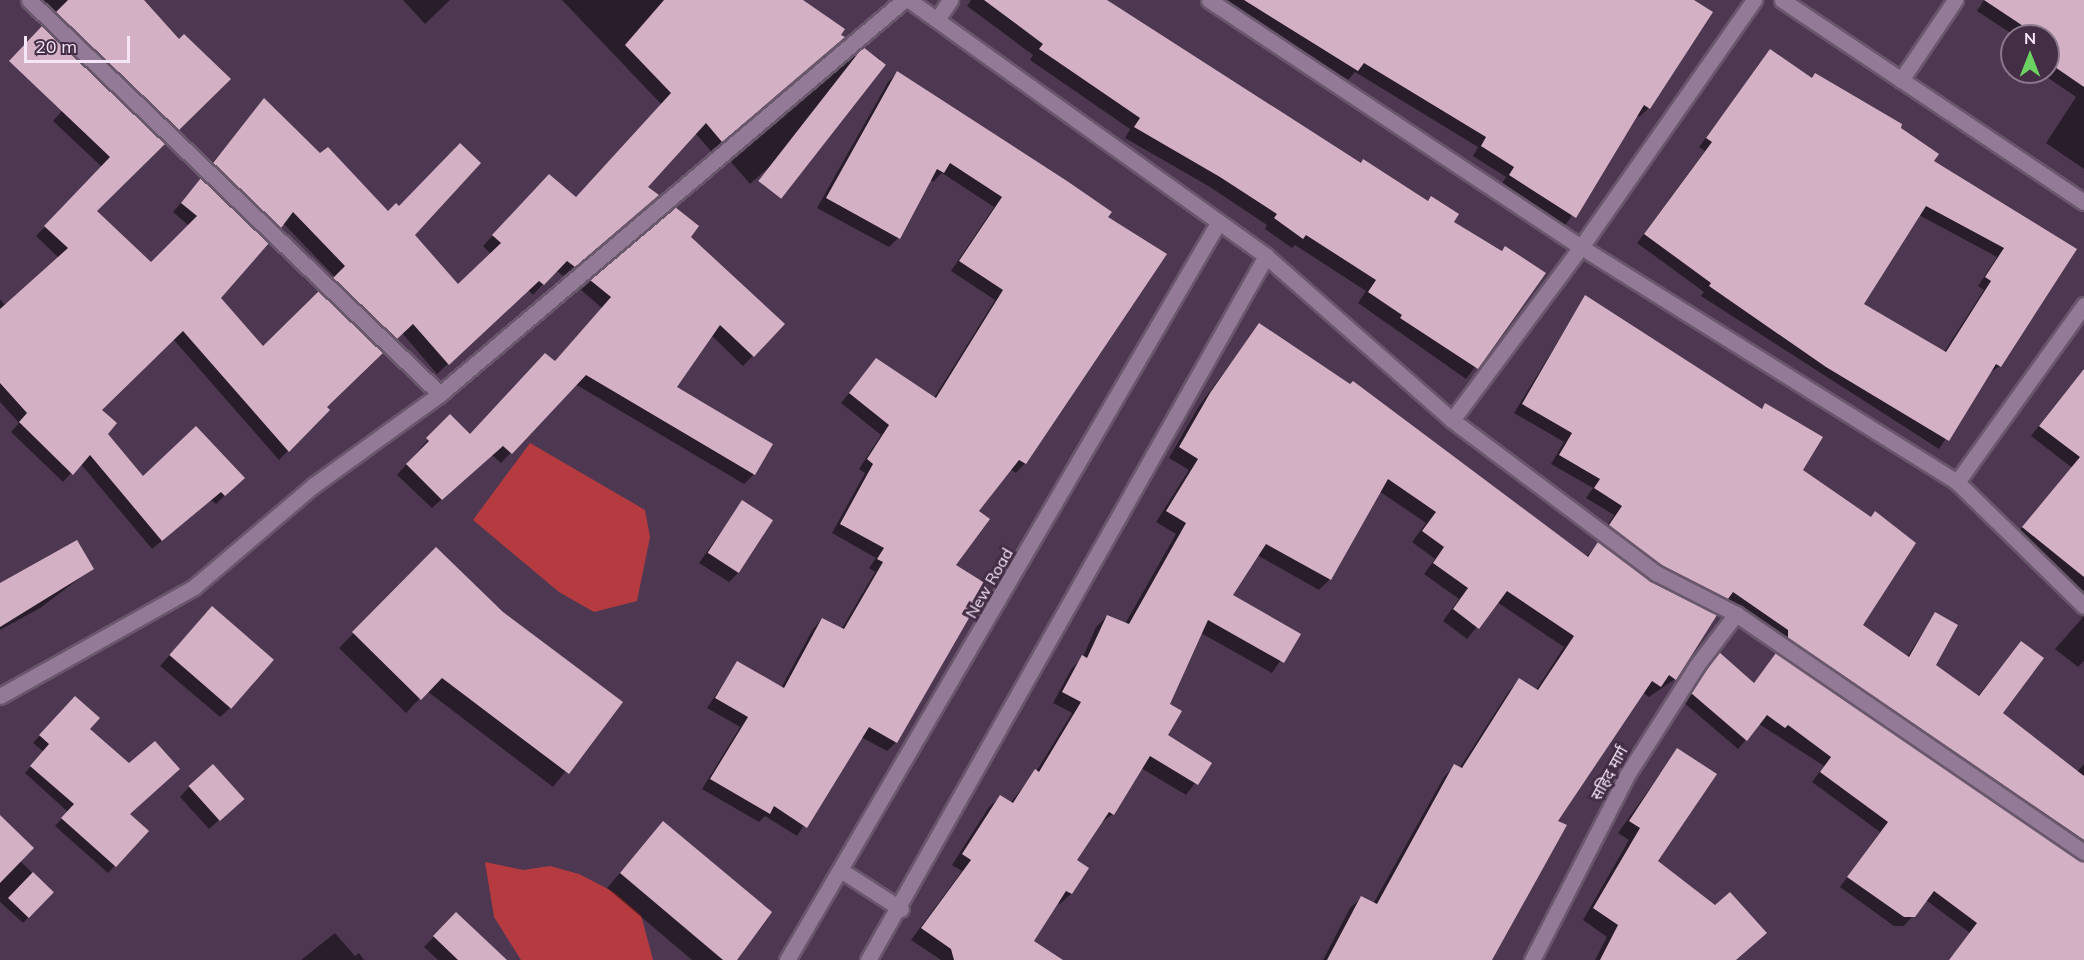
<!DOCTYPE html>
<html>
<head>
<meta charset="utf-8">
<style>
  body { margin:0 }
  #map { position:relative; width:2084px; height:960px; overflow:hidden; background:#4e3851; font-family:Mulish,"Noto Sans Devanagari",sans-serif }
  div>[style] { position:absolute }
  .forest>* { inset:0; background:#b53b40 }
  .shadow>* { inset:0; background:#0007 }
  .building>* { inset:0; background:#d4b0c5; transform-origin:0 0 }
  .roads { filter:drop-shadow(2px 0 #69576c) drop-shadow(-2px 0 #69576c) drop-shadow(0 2px #69576c) drop-shadow(0 -2px #69576c) }
  .minor>* { height:15px; margin:-7.5px; padding:0 7.5px; transform-origin:7.5px; border-radius:7.5px; background:#937a96 }
  .tertiary>* { height:15px; margin:-7.5px; padding:0 7.5px; transform-origin:7.5px; border-radius:7.5px; background:#937a96 }
  span { translate:-50% -50%; white-space:nowrap; text-align:center; line-height:1.15; -webkit-text-stroke:6px #432e46; paint-order:stroke }
  .street-label { font-size:16px; color:#f4e6f6 }
  .north { position:absolute; left:2000px; top:24px; width:60px; height:60px; box-sizing:border-box; background:#432e46; border:2px solid #8a788c; border-radius:50%; rotate:0deg; font-size:16px; font-weight:700; line-height:24px; text-align:center; color:#f4e6f6 }
  .north::after { content:''; display:block; margin:auto; width:21px; height:27px; background:#6cd362; clip-path:polygon(50% 0,100% 100%,50% 72%,0 100%) }
  .scale { position:absolute; left:24px; top:36px; width:106px; height:27px; box-sizing:border-box; border:3px solid #f4e6f6; border-top:0; padding-left:8px; font-size:18px; line-height:21px; white-space:nowrap; color:#f4e6f6; -webkit-text-stroke:4px #432e46; paint-order:stroke }
</style>
</head>
<body>
<div id="map">
  <div class="forest">
    <i style="clip-path:polygon(530px 443px,645px 510px,650px 537px,637px 601px,594px 612px,559px 592px,473px 520px)"></i>
    <i style="clip-path:polygon(485px 862px,523px 870px,550px 866px,579px 874px,614px 892px,641px 915px,653px 960px,521px 960px,494px 917px)"></i>
  </div>
  <div class="shadow">
    <i style="clip-path:polygon(43px 0,142px 0,179px 41px,229px 79px,170px 137px,51px 19px,56px 15px)"></i>
    <i style="clip-path:polygon(403px 0,450px 0,425px 24px)"></i>
    <i style="clip-path:polygon(562px 0,800px 0,833px 47px,711px 151px,695px 133px,646px 187px,647px 205px,563px 276px,556px 270px,533px 295px,528px 290px,437px 374px,402px 333px,386px 349px,324px 289px,335px 277px,283px 223px,269px 237px,203px 174px,264px 100px,320px 155px,413px 235px,458px 286px,491px 254px,483px 246px,538px 186px,575px 198px,662px 105px)"></i>
    <i style="clip-path:polygon(971px 0,1105px 0,1360px 164px,1427px 202px,1431px 198px,1452px 222px,1544px 274px,1466px 379px,1358px 303px,1366px 291px,1295px 245px,1292px 248px,1265px 229px,1267px 225px,1210px 187px,1125px 138px,1130px 129px,1030px 60px,1033px 55px,967px 6px)"></i>
    <i style="clip-path:polygon(1223px 0,1693px 0,1649px 108px,1639px 117px,1636px 115px,1565px 226px,1501px 185px,1506px 177px,1473px 156px,1478px 147px,1355px 72px,1348px 80px)"></i>
    <i style="clip-path:polygon(1984px 0,2084px 0,2084px 169px,2046px 143px,2076px 97px,2041px 73px,2048px 72px,2050px 60px,2048px 36px,2015px 36px,1977px 11px)"></i>
    <i style="clip-path:polygon(863px 49px,880px 59px,880px 69px,750px 184px,731px 162px)"></i>
    <i style="clip-path:polygon(evenodd,1770px 51px,1811px 79px,1899px 128px,1932px 162px,2075px 250px,2000px 366px,1989px 373px,1939px 449px,1701px 296px,1704px 292px,1637px 243px,1705px 151px,1699px 147px,1770px 51px,1919px 215px,1997px 257px,1978px 286px,1984px 290px,1944px 352px,1862px 304px,1919px 215px)"></i>
    <i style="clip-path:polygon(897px 73px,1106px 218px,1025px 463px,1016px 473px,1010px 469px,977px 512px,954px 566px,896px 742px,887px 751px,861px 737px,797px 836px,765px 816px,759px 822px,702px 789px,740px 727px,707px 708px,737px 663px,781px 688px,813px 629px,822px 619px,841px 630px,875px 572px,869px 568px,876px 558px,832px 533px,865px 473px,859px 469px,881px 435px,841px 403px,876px 360px,934px 398px,995px 300px,951px 271px,994px 207px,942px 173px,933px 182px,930px 179px,898px 238px,889px 247px,817px 208px,888px 82px)"></i>
    <i style="clip-path:polygon(68px 104px,128px 140px,95px 211px,151px 264px,189px 226px,173px 212px,201px 180px,220px 298px,263px 348px,328px 410px,279px 460px,173px 339px,100px 410px,106px 434px,143px 478px,243px 478px,216px 504px,211px 500px,152px 549px,80px 463px,63px 482px,11px 432px,19px 423px,0 402px,0 299px,5px 305px,59px 258px,36px 236px,102px 167px,53px 121px)"></i>
    <i style="clip-path:polygon(689px 237px,783px 324px,743px 366px,711px 335px,675px 387px,754px 474px,744px 484px,575px 384px,501px 463px,492px 455px,432px 508px,397px 475px,440px 426px,469px 436px,554px 363px,602px 308px,581px 290px,591px 281px)"></i>
    <i style="clip-path:polygon(1585px 297px,1761px 410px,1765px 405px,1801px 470px,1861px 626px,1907px 657px,1935px 614px,1934px 666px,1977px 697px,2021px 643px,2001px 713px,2077px 772px,2084px 764px,2084px 860px,2081px 853px,1718px 607px,1601px 535px,1614px 515px,1586px 498px,1593px 488px,1551px 464px,1564px 442px,1514px 413px)"></i>
    <i style="clip-path:polygon(1259px 325px,1586px 557px,1598px 544px,1651px 583px,1715px 616px,1675px 679px,1649px 697px,1642px 692px,1556px 821px,1487px 960px,1323px 960px,1350px 908px,1361px 898px,1373px 904px,1444px 777px,1454px 766px,1459px 769px,1509px 691px,1519px 680px,1536px 690px,1564px 647px,1497px 602px,1467px 639px,1443px 621px,1459px 599px,1424px 574px,1435px 559px,1412px 542px,1426px 523px,1379px 491px,1330px 579px,1319px 590px,1257px 555px,1231px 596px,1299px 634px,1272px 673px,1201px 633px,1168px 704px,1165px 735px,1210px 763px,1186px 795px,1141px 768px,1113px 814px,1099px 824px,1075px 861px,1071px 894px,1060px 904px,1057px 902px,1032px 941px,1060px 960px,941px 960px,911px 940px,962px 871px,952px 865px,989px 807px,1000px 797px,1010px 803px,1036px 772px,1072px 713px,1053px 703px,1072px 668px,1083px 657px,1096px 627px,1107px 616px,1125px 624px,1176px 534px,1156px 522px,1189px 470px,1169px 458px,1199px 406px)"></i>
    <i style="clip-path:polygon(2084px 376px,2084px 461px,2075px 470px,2031px 436px,2068px 389px)"></i>
    <i style="clip-path:polygon(2044px 501px,2084px 516px,2084px 610px,2014px 537px)"></i>
    <i style="clip-path:polygon(742px 502px,739px 572px,729px 582px,699px 563px)"></i>
    <i style="clip-path:polygon(436px 549px,502px 614px,621px 702px,553px 787px,427px 691px,406px 713px,339px 648px)"></i>
    <i style="clip-path:polygon(92px 569px,40px 608px,0 630px,0 584px)"></i>
    <i style="clip-path:polygon(2084px 616px,2084px 661px,2078px 667px,2055px 649px)"></i>
    <i style="clip-path:polygon(203px 617px,230px 708px,220px 717px,160px 666px)"></i>
    <i style="clip-path:polygon(1719px 654px,1753px 684px,1776px 655px,2084px 862px,2084px 960px,1949px 960px,1970px 933px,1926px 900px,1904px 926px,1894px 926px,1840px 887px,1880px 832px,1812px 782px,1824px 766px,1759px 724px,1738px 749px,1683px 702px)"></i>
    <i style="clip-path:polygon(68px 704px,128px 815px,146px 831px,108px 873px,55px 826px,68px 812px,25px 773px,44px 752px,33px 743px)"></i>
    <i style="clip-path:polygon(1677px 750px,1656px 861px,1721px 960px,1595px 960px,1607px 937px,1583px 920px,1629px 840px,1618px 833px)"></i>
    <i style="clip-path:polygon(189px 787px,232px 808px,209px 829px,180px 797px)"></i>
    <i style="clip-path:polygon(0 817px,20px 861px,52px 892px,23px 923px,0 902px)"></i>
    <i style="clip-path:polygon(663px 823px,736px 960px,692px 960px,607px 888px)"></i>
    <i style="clip-path:polygon(456px 914px,487px 960px,438px 960px,424px 947px)"></i>
    <i style="clip-path:polygon(335px 933px,355px 956px,359px 953px,364px 960px,301px 960px)"></i>
  </div>
  <div class="building">
    <i style="clip-path:polygon(68px 0,144px 0,179px 39px,184px 34px,231px 79px,179px 130px,56px 12px)"></i>
    <i style="clip-path:polygon(664px 0,803px 0,845px 29px,841px 35px,845px 37px,722px 142px,706px 123px,648px 187px,659px 195px,575px 267px,567px 261px,544px 285px,539px 281px,449px 365px,413px 324px,397px 339px,333px 278px,345px 266px,293px 212px,281px 228px,213px 163px,264px 98px,320px 153px,328px 147px,388px 211px,396px 203px,399px 206px,460px 143px,481px 163px,415px 235px,458px 284px,501px 243px,492px 235px,549px 174px,576px 197px,671px 93px,625px 45px)"></i>
    <i style="clip-path:polygon(984px 0,1107px 0,1361px 163px,1363px 159px,1428px 201px,1431px 196px,1459px 214px,1454px 222px,1502px 251px,1505px 246px,1546px 273px,1478px 369px,1400px 318px,1402px 315px,1368px 292px,1376px 280px,1306px 235px,1303px 239px,1274px 218px,1277px 214px,1220px 177px,1134px 127px,1140px 118px,1039px 49px,1043px 44px)"></i>
    <i style="clip-path:polygon(1244px 0,1694px 0,1713px 12px,1650px 109px,1644px 105px,1576px 218px,1509px 175px,1514px 167px,1481px 146px,1486px 137px,1364px 63px,1358px 71px)"></i>
    <i style="clip-path:polygon(1984px 0,2084px 0,2084px 87px,2049px 63px,2059px 50px,2048px 43px,2048px 36px,2038px 36px)"></i>
    <i style="clip-path:polygon(42px 26px,165px 144px,97px 211px,151px 262px,197px 216px,181px 203px,201px 178px,269px 243px,221px 298px,263px 346px,319px 291px,383px 353px,327px 407px,330px 410px,289px 452px,183px 331px,102px 410px,117px 423px,108px 434px,143px 476px,196px 426px,245px 478px,225px 496px,221px 492px,162px 541px,90px 455px,73px 475px,19px 422px,27px 413px,0 383px,0 309px,68px 248px,44px 226px,110px 157px,9px 61px)"></i>
    <i style="left:863px;top:47px;width:29px;height:170px;rotate:38deg"></i>
    <i style="clip-path:polygon(evenodd,1770px 49px,1812px 78px,1815px 73px,1902px 124px,1901px 128px,1939px 154px,1934px 161px,2077px 249px,2001px 367px,1996px 364px,1949px 441px,1826px 367px,1709px 286px,1711px 283px,1644px 234px,1712px 142px,1706px 138px,1770px 49px,1926px 206px,2004px 248px,1985px 277px,1991px 281px,1946px 352px,1864px 304px,1926px 206px)"></i>
    <i style="clip-path:polygon(897px 71px,1067px 181px,1112px 212px,1108px 217px,1167px 254px,1026px 464px,1019px 460px,979px 511px,990px 519px,956px 565px,988px 585px,897px 743px,869px 727px,807px 828px,774px 806px,770px 814px,710px 779px,748px 717px,715px 698px,737px 661px,784px 688px,822px 618px,844px 629px,883px 562px,877px 559px,884px 548px,840px 524px,873px 464px,867px 459px,889px 425px,849px 393px,876px 358px,936px 398px,1003px 290px,959px 261px,1002px 197px,950px 163px,944px 173px,937px 169px,900px 239px,826px 198px)"></i>
    <i style="clip-path:polygon(675px 207px,699px 226px,691px 237px,785px 324px,754px 357px,720px 325px,677px 387px,773px 444px,755px 475px,586px 375px,512px 454px,503px 446px,442px 500px,406px 464px,429px 441px,426px 438px,450px 414px,470px 434px,545px 353px,555px 361px,611px 297px,590px 280px)"></i>
    <i style="clip-path:polygon(1585px 295px,1762px 409px,1765px 403px,1823px 437px,1803px 470px,1871px 517px,1875px 511px,1916px 543px,1863px 625px,1909px 657px,1935px 612px,1958px 625px,1936px 665px,1979px 696px,2021px 641px,2044px 658px,2003px 713px,2084px 776px,2084px 840px,1788px 638px,1788px 630px,1733px 592px,1728px 599px,1661px 565px,1609px 525px,1622px 506px,1594px 488px,1600px 479px,1559px 455px,1572px 433px,1522px 404px)"></i>
    <i style="clip-path:polygon(1259px 323px,1350px 384px,1353px 381px,1588px 557px,1598px 542px,1651px 582px,1717px 615px,1676px 680px,1669px 675px,1661px 687px,1652px 681px,1558px 821px,1567px 825px,1492px 960px,1327px 960px,1361px 896px,1377px 904px,1454px 764px,1462px 768px,1519px 678px,1538px 690px,1574px 636px,1507px 591px,1479px 629px,1453px 609px,1468px 588px,1433px 563px,1444px 547px,1422px 531px,1436px 512px,1388px 479px,1331px 580px,1266px 544px,1233px 595px,1301px 634px,1284px 663px,1208px 620px,1170px 704px,1182px 711px,1168px 735px,1212px 763px,1198px 785px,1150px 756px,1114px 815px,1109px 812px,1077px 860px,1089px 868px,1072px 894px,1066px 891px,1034px 941px,1063px 960px,954px 960px,951px 949px,921px 928px,971px 860px,962px 854px,1000px 795px,1013px 803px,1035px 769px,1039px 772px,1081px 702px,1062px 692px,1082px 655px,1087px 658px,1107px 615px,1129px 624px,1186px 523px,1166px 511px,1198px 459px,1179px 447px,1210px 393px)"></i>
    <i style="clip-path:polygon(2084px 369px,2084px 577px,2022px 527px,2080px 457px,2039px 426px)"></i>
    <i style="left:742px;top:500px;width:37px;height:63px;rotate:33deg"></i>
    <i style="clip-path:polygon(77px 540px,94px 569px,0 627px,0 583px)"></i>
    <i style="clip-path:polygon(436px 547px,503px 612px,623px 702px,569px 774px,442px 678px,421px 700px,352px 632px)"></i>
    <i style="left:212px;top:606px;width:82px;height:65px;rotate:41deg"></i>
    <i style="clip-path:polygon(1719px 652px,1754px 683px,1776px 653px,2084px 862px,2084px 960px,1949px 960px,1977px 923px,1934px 891px,1915px 917px,1904px 917px,1847px 877px,1888px 822px,1820px 772px,1831px 757px,1788px 725px,1785px 728px,1767px 715px,1747px 741px,1691px 693px)"></i>
    <i style="clip-path:polygon(75px 696px,100px 718px,90px 729px,129px 763px,155px 741px,180px 769px,130px 814px,149px 831px,116px 867px,61px 818px,74px 804px,30px 766px,49px 744px,39px 735px)"></i>
    <i style="clip-path:polygon(1677px 748px,1717px 774px,1658px 861px,1715px 905px,1730px 892px,1767px 933px,1736px 960px,1600px 960px,1618px 925px,1593px 908px,1640px 828px,1629px 821px)"></i>
    <i style="left:213px;top:764px;width:47px;height:33px;rotate:48deg"></i>
    <i style="clip-path:polygon(0 815px,34px 848px,0 883px)"></i>
    <i style="clip-path:polygon(663px 821px,772px 912px,737px 960px,723px 960px,620px 873px)"></i>
    <i style="left:33px;top:872px;width:29px;height:36px;rotate:44deg"></i>
    <i style="clip-path:polygon(456px 912px,507px 960px,458px 960px,433px 936px)"></i>
  </div>
  <div class="roads">
    <div class="minor">
      <i style="left:29px;top:0;width:569px;rotate:43.79deg"></i>
      <i style="left:909px;top:0;width:439px;rotate:35.6deg"></i>
      <i style="left:1266px;top:256px;width:248px;rotate:41.4deg"></i>
      <i style="left:1452px;top:420px;width:255px;rotate:36.9deg"></i>
      <i style="left:1656px;top:573px;width:90px;rotate:27.1deg"></i>
      <i style="left:1736px;top:614px;width:422px;rotate:34.4deg"></i>
      <i style="left:1209px;top:0;width:447px;rotate:33.6deg"></i>
      <i style="left:1581px;top:247px;width:443px;rotate:32deg"></i>
      <i style="left:1957px;top:482px;width:218px;rotate:-54.3deg"></i>
      <i style="left:1782px;top:0;width:363px;rotate:33.8deg"></i>
      <i style="left:938px;top:18px;width:22px;rotate:-56deg"></i>
      <i style="left:1901px;top:80px;width:97px;rotate:-56deg"></i>
      <i style="left:1452px;top:420px;width:216px;rotate:-53.3deg"></i>
      <i style="left:1581px;top:247px;width:302px;rotate:-55deg"></i>
      <i style="left:1957px;top:482px;width:177px;rotate:44.3deg"></i>
      <i style="left:0;top:696px;width:223px;rotate:-29.3deg"></i>
      <i style="left:194px;top:587px;width:157px;rotate:-40.4deg"></i>
      <i style="left:314px;top:485px;width:155px;rotate:-35.8deg"></i>
      <i style="left:440px;top:394px;width:609px;rotate:-40.34deg"></i>
      <i style="left:787px;top:960px;width:854px;rotate:-59.68deg"></i>
      <i style="left:868px;top:960px;width:809px;rotate:-60.52deg"></i>
      <i style="left:1532px;top:960px;width:208px;rotate:-62.8deg"></i>
      <i style="left:1627px;top:775px;width:130px;rotate:-57.5deg"></i>
      <i style="left:1697px;top:665px;width:64px;rotate:-52.6deg"></i>
    </div>
    <div class="tertiary">
      <i style="left:842px;top:871px;width:70px;rotate:32.8deg"></i>
    </div>
  </div>
  <div class="street-label">
    <span style="left:989px;top:583px;rotate:-60deg">New Road</span>
    <span style="left:1609px;top:773px;rotate:-61deg">सहिद मार्ग</span>
  </div>
  <div class="north">N</div>
  <div class="scale">20 m</div>
</div>
</body>
</html>
